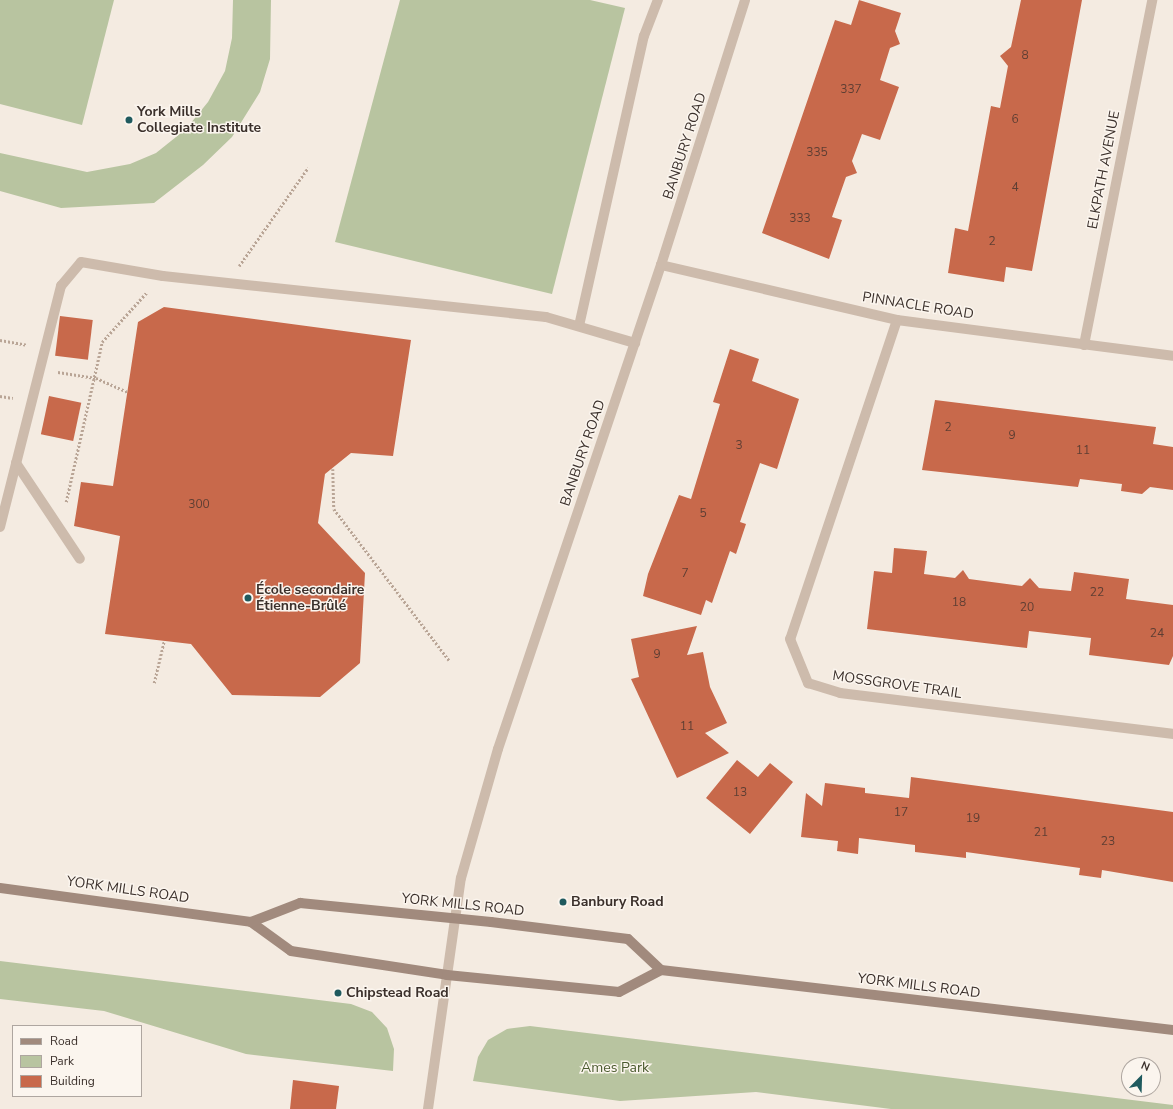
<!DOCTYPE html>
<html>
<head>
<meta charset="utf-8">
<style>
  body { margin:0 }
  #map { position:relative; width:1173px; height:1109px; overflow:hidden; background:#f4ebe1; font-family:"Nunito Sans",sans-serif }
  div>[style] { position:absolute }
  .green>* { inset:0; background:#b8c4a0 }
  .building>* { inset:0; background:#c8694b; transform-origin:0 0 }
  .path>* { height:2.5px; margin-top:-1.25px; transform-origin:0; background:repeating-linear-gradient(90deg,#b9a596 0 2px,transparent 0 4px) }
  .lane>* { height:10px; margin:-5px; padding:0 5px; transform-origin:5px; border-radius:5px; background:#cdbbac }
  .street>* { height:10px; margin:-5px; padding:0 5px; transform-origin:5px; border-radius:5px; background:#cdbbac }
  .secondary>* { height:10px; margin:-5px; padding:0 5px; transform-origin:5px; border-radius:5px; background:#a18a7d }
  .dots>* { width:11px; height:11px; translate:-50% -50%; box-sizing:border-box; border:2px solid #fbf5ee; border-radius:50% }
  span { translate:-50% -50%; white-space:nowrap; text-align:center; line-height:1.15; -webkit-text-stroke:3px #fbf5ee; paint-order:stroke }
  .number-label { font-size:12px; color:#5e3e33 }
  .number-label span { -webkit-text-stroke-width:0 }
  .poi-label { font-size:14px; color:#3b302b; font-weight:700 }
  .left { translate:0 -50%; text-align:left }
  .street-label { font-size:14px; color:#3b302b }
  .park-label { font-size:14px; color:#4a5a2e }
  .legend { position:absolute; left:12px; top:1025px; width:130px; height:72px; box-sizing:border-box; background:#fbf5ee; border:1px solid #aea6a0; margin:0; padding:5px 7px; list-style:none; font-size:12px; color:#3b302b }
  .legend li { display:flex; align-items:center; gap:8px; height:20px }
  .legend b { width:20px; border:1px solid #aea6a0 }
  .north { position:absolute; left:1121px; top:1057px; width:40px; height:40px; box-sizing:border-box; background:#fbf5ee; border:1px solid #aea6a0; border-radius:50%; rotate:23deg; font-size:11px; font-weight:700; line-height:16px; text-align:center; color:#3b302b }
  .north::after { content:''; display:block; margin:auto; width:14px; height:18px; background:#1f5a5e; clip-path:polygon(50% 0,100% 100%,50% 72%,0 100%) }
</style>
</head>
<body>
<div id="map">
  <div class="green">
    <i style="clip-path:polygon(0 0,114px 0,82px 125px,0 104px)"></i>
    <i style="clip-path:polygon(233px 0,271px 0,270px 59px,260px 92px,232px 137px,203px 165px,154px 203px,61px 208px,0 191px,0 153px,87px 172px,130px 164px,156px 153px,186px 129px,208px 102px,225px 71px,232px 38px)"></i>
    <i style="clip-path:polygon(400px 0,590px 0,625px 8px,552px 294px,335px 242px)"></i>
    <i style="clip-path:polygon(0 961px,351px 1004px,372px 1012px,387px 1028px,394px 1049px,393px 1071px,246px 1054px,104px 1011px,0 999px)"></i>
    <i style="clip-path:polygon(530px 1026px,1173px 1105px,1173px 1109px,891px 1109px,756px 1092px,620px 1101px,473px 1081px,478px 1057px,488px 1040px,507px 1029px)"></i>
  </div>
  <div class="building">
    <i style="clip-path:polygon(859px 0,901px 13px,895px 31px,900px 44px,890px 48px,880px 80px,899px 87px,880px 140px,862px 134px,852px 161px,857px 173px,846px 177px,832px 217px,842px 220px,829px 259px,762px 233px,835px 20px,851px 25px)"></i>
    <i style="clip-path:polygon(1021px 0,1082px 0,1032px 271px,1006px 267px,1004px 282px,948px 273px,955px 228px,968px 231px,991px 106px,1000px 108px,1008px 66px,1000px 56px,1011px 47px)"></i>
    <i style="clip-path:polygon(164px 307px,411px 340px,393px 456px,351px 453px,325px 474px,318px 523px,365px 573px,360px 663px,320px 697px,232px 695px,191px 644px,105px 634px,120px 536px,74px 526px,81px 482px,113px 486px,138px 322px)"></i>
    <i style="left:60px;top:316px;width:33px;height:40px;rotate:7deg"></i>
    <i style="clip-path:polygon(730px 349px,759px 359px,752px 381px,799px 399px,777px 469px,760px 463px,740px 522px,746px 524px,736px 554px,730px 551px,712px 603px,706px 600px,701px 615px,643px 596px,648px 574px,679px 495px,691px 499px,720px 404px,713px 402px)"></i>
    <i style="left:49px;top:396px;width:33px;height:39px;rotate:12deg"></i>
    <i style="clip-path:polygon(935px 400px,1156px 427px,1153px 444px,1173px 447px,1173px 490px,1150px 487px,1142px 494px,1121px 491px,1122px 484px,1080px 479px,1078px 487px,922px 470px)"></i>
    <i style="clip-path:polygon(894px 548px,927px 551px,924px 574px,955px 578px,963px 570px,969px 579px,1022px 586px,1030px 578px,1039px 588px,1071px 591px,1074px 572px,1129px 579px,1126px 599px,1173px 605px,1173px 656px,1169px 665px,1089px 655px,1091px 638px,1029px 631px,1027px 648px,867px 629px,874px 571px,892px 573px)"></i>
    <i style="clip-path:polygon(697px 626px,687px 655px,703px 652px,710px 687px,727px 723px,705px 733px,729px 753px,677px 778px,631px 679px,639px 677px,631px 639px)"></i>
    <i style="clip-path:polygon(737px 760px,758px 777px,770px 763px,793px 782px,750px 834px,706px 798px)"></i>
    <i style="clip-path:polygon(911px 777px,1173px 812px,1173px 882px,1102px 870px,1101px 878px,1079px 875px,1080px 868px,966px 852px,966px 858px,915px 852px,915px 845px,859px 838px,858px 854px,837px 851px,838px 841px,801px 837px,806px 793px,822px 806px,825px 783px,865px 788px,865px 793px,909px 798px)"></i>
    <i style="clip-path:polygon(293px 1080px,339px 1086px,336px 1109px,290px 1109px)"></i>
  </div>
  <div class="path">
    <i style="left:239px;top:266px;width:120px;rotate:-54.9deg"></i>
    <i style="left:0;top:340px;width:27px;rotate:10deg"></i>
    <i style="left:58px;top:372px;width:38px;rotate:9deg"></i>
    <i style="left:96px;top:378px;width:35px;rotate:24deg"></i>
    <i style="left:0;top:396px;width:13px;rotate:9deg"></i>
    <i style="left:333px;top:469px;width:40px;rotate:88.6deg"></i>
    <i style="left:334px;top:509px;width:190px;rotate:52.7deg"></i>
    <i style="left:66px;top:502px;width:164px;rotate:-77.3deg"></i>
    <i style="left:102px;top:342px;width:67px;rotate:-48deg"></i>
    <i style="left:154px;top:683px;width:43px;rotate:-76.6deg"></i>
  </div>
  <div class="lane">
    <i style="left:579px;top:326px;width:297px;rotate:-77.4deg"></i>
    <i style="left:644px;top:36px;width:39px;rotate:-69deg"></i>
    <i style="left:16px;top:463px;width:115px;rotate:56.3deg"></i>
    <i style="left:0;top:527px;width:249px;rotate:-75.8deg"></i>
    <i style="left:61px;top:286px;width:31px;rotate:-50deg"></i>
    <i style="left:81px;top:262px;width:83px;rotate:9.7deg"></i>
    <i style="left:163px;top:276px;width:385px;rotate:6.1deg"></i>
    <i style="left:546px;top:317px;width:93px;rotate:16.3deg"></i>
  </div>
  <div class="street">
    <i style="left:661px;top:265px;width:242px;rotate:13.1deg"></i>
    <i style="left:897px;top:320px;width:278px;rotate:7.4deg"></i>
    <i style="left:897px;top:320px;width:336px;rotate:108.5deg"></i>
    <i style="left:790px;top:639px;width:48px;rotate:67.8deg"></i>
    <i style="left:808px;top:683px;width:34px;rotate:17deg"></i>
    <i style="left:840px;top:693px;width:336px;rotate:7deg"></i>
    <i style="left:1084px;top:345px;width:352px;rotate:-78.8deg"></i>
    <i style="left:428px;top:1109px;width:233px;rotate:-81.9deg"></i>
    <i style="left:461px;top:878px;width:134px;rotate:-74deg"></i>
    <i style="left:498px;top:749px;width:511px;rotate:-71.39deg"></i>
    <i style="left:661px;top:265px;width:278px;rotate:-72.4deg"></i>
  </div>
  <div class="secondary">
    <i style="left:0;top:888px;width:253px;rotate:7.7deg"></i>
    <i style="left:251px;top:922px;width:49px;rotate:35.9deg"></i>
    <i style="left:291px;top:951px;width:158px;rotate:8.7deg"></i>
    <i style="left:447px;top:975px;width:173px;rotate:5.6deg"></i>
    <i style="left:619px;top:992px;width:47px;rotate:-27.6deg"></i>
    <i style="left:661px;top:970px;width:516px;rotate:6.68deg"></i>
    <i style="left:251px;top:922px;width:53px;rotate:-21.2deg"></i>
    <i style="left:300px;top:903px;width:192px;rotate:5.7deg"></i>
    <i style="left:491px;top:922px;width:138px;rotate:7.1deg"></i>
    <i style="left:628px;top:939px;width:45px;rotate:43.2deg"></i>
  </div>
  <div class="dots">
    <i style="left:129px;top:120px;background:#1f5a5e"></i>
    <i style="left:248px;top:598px;background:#1f5a5e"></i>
    <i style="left:563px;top:902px;background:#1f5a5e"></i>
    <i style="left:338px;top:993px;background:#1f5a5e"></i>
  </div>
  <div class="number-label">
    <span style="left:1025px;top:56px">8</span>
    <span style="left:851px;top:90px">337</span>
    <span style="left:1015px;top:120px">6</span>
    <span style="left:817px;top:153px">335</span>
    <span style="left:1015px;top:188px">4</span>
    <span style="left:800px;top:219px">333</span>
    <span style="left:992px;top:242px">2</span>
    <span style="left:948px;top:428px">2</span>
    <span style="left:1012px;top:436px">9</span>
    <span style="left:739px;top:446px">3</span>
    <span style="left:1083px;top:451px">11</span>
    <span style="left:199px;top:505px">300</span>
    <span style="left:703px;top:514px">5</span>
    <span style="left:685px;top:574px">7</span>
    <span style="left:1097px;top:593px">22</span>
    <span style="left:959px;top:603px">18</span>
    <span style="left:1027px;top:608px">20</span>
    <span style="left:1157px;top:634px">24</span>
    <span style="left:657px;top:655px">9</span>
    <span style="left:687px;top:727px">11</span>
    <span style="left:740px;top:793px">13</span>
    <span style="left:901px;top:813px">17</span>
    <span style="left:973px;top:819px">19</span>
    <span style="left:1041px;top:833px">21</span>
    <span style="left:1108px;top:842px">23</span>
  </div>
  <div class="poi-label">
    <span class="left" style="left:137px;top:120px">York Mills<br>Collegiate Institute</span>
    <span class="left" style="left:256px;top:598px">École secondaire<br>Étienne-Brûlé</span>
    <span class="left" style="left:571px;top:902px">Banbury Road</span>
    <span class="left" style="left:346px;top:993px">Chipstead Road</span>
  </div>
  <div class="street-label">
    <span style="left:685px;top:146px;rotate:-72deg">BANBURY ROAD</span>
    <span style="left:1104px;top:170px;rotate:-79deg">ELKPATH AVENUE</span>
    <span style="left:918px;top:306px;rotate:9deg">PINNACLE ROAD</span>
    <span style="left:583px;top:453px;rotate:-71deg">BANBURY ROAD</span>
    <span style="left:897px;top:685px;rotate:8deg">MOSSGROVE TRAIL</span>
    <span style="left:128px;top:890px;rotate:8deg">YORK MILLS ROAD</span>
    <span style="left:463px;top:905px;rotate:6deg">YORK MILLS ROAD</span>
    <span style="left:919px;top:986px;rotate:7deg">YORK MILLS ROAD</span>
  </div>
  <div class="park-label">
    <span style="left:615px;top:1068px">Ames Park</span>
  </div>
  <ul class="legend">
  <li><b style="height:5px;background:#a18a7d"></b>Road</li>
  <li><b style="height:11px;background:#b8c4a0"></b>Park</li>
  <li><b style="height:11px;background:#c8694b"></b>Building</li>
  </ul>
  <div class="north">N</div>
</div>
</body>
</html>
